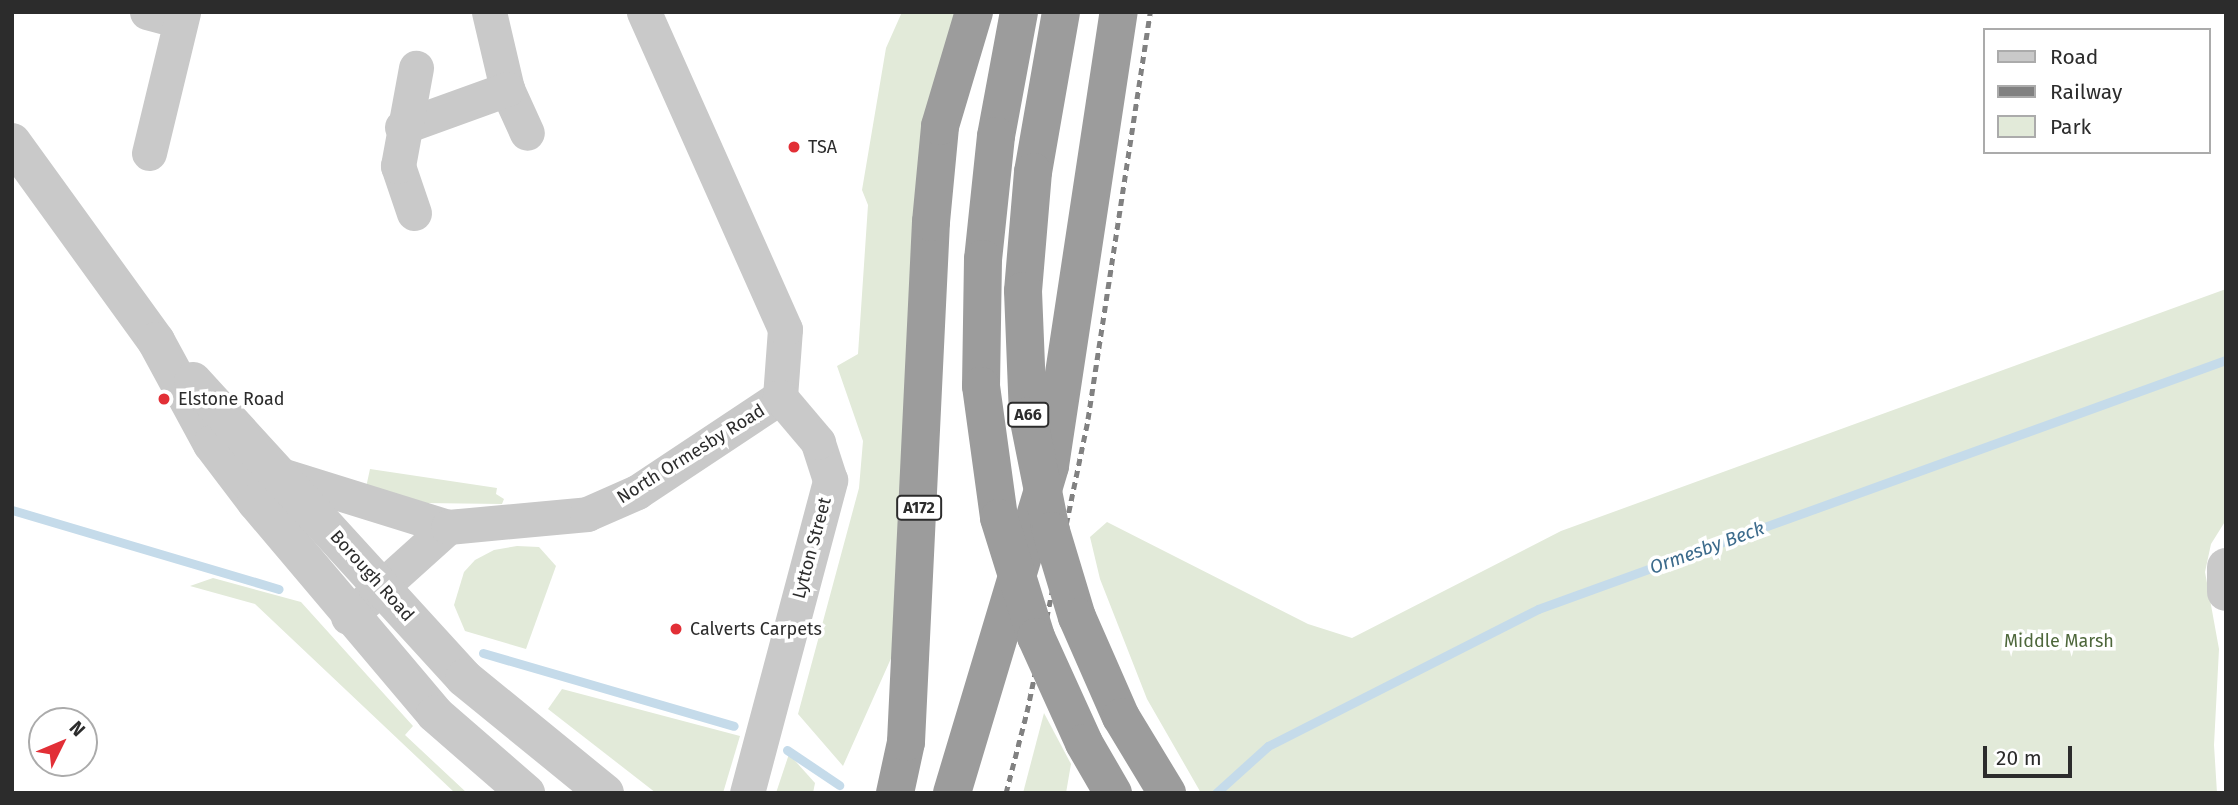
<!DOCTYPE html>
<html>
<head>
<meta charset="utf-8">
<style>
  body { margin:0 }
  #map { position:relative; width:2238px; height:805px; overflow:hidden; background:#fff; font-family:"Fira Sans",sans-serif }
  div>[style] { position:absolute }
  .green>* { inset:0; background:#e2ead9 }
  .stream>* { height:9px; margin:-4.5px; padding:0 4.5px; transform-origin:4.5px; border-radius:4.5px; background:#c5dbea }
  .minor>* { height:35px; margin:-17.5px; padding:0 17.5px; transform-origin:17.5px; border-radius:17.5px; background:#c9c9c9 }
  .tertiary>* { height:38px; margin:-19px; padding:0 19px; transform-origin:19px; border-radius:19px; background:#c9c9c9 }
  .trunk>* { height:38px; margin:-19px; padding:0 19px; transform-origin:19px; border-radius:19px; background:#9c9c9c }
  .rail>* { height:5px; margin-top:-2.5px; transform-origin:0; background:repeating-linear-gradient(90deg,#818181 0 7px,transparent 0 12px) }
  .trunk-bridge>* { height:38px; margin:-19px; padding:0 19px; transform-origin:19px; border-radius:19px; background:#9c9c9c }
  .dots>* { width:19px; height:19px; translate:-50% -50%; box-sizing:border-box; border:4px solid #fff; border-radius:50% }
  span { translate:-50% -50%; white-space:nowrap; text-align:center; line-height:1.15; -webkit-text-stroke:7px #fff; paint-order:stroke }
  .shield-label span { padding:2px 5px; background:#fff; border:2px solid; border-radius:5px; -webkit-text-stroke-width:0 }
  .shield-label { font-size:16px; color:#2c2c2c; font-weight:700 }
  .poi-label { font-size:18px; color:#2c2c2c }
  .left { translate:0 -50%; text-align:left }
  .street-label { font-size:18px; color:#2c2c2c }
  .park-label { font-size:18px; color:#4e673b }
  .water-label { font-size:19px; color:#3c6b8c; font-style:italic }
  .frame { position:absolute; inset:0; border:14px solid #2c2c2c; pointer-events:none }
  .legend { position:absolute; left:1983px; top:28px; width:228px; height:126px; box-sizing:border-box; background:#fff; border:2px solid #ababab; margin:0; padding:9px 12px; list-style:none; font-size:21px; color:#2c2c2c }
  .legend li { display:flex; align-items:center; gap:14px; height:35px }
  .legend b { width:35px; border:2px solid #ababab }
  .north { position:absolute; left:28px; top:707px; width:70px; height:70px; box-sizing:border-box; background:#fff; border:2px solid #ababab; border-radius:50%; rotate:47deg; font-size:19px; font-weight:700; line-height:28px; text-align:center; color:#2c2c2c }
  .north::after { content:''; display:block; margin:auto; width:24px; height:32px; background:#e22f36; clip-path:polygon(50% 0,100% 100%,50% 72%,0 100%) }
  .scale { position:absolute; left:1983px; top:746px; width:89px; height:32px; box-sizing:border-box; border:4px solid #2c2c2c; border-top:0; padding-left:9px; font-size:21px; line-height:24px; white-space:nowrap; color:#2c2c2c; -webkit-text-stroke:5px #fff; paint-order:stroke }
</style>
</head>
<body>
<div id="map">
  <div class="green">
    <i style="clip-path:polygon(902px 12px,958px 12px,897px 645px,843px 766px,798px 714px,859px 488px,863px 441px,837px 366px,858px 354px,868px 205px,862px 190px,886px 48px)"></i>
    <i style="clip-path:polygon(2226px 289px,2226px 520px,2211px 544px,2205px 572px,2219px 649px,2214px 745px,2217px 793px,1201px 793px,1147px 699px,1100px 579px,1090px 537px,1107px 522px,1308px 624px,1352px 638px,1561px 531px)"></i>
    <i style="clip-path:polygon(370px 469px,497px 488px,496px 494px,504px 499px,502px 504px,423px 503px,365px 492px)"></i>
    <i style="clip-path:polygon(517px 546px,539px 547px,556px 566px,526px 649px,465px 631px,454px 605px,464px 572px,475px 560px,494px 550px)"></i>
    <i style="clip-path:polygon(213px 578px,301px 602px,413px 726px,405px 735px,467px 793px,455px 793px,255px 604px,190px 586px)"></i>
    <i style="clip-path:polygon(562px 689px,740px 736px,723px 793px,656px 793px,548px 709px)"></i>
    <i style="clip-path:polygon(1044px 713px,1071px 764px,1066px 793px,1023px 793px)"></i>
    <i style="clip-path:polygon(789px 754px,815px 783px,813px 793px,776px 793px)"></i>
  </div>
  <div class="stream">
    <i style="left:12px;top:510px;width:278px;rotate:16.5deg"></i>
    <i style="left:483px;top:653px;width:261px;rotate:16.2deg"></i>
    <i style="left:787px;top:750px;width:63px;rotate:33.9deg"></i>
    <i style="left:1216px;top:793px;width:70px;rotate:-42.1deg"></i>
    <i style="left:1268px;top:746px;width:303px;rotate:-26.9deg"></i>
    <i style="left:1538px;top:609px;width:732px;rotate:-19.9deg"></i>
  </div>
  <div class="minor">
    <i style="left:147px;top:12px;width:34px;rotate:15deg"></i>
    <i style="left:489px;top:12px;width:79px;rotate:76.8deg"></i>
    <i style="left:507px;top:89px;width:48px;rotate:65.6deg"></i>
    <i style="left:402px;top:127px;width:112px;rotate:-19.9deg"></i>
    <i style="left:149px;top:153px;width:145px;rotate:-76.4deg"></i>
    <i style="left:414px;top:213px;width:50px;rotate:-108.8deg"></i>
    <i style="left:398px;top:166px;width:100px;rotate:-79.6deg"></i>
    <i style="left:284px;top:476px;width:172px;rotate:17.3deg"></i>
    <i style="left:348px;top:617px;width:135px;rotate:-42deg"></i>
    <i style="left:448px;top:527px;width:140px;rotate:-5.3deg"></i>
    <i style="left:587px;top:514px;width:55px;rotate:-23.7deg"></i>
    <i style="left:637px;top:492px;width:172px;rotate:-33.6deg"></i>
    <i style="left:780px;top:397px;width:68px;rotate:-85.8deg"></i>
    <i style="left:785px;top:329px;width:347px;rotate:-114deg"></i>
    <i style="left:747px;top:793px;width:324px;rotate:-75.1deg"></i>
    <i style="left:830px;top:480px;width:40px;rotate:-108deg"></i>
    <i style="left:818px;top:442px;width:59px;rotate:-130.2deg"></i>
  </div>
  <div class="tertiary">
    <i style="left:12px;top:142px;width:246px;rotate:54.1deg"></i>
    <i style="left:156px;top:341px;width:117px;rotate:61.5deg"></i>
    <i style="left:212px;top:444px;width:73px;rotate:52.8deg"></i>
    <i style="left:256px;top:502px;width:277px;rotate:49.8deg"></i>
    <i style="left:435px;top:714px;width:121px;rotate:41deg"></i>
    <i style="left:193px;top:381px;width:402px;rotate:47.6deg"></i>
    <i style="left:464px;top:678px;width:182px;rotate:39.2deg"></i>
    <i style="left:2226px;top:567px;width:25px;rotate:90deg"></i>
  </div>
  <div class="trunk">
    <i style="left:895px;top:793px;width:52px;rotate:-77.8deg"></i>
    <i style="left:906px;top:742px;width:521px;rotate:-87.25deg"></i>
    <i style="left:931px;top:222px;width:96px;rotate:-84.6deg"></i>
    <i style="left:940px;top:126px;width:119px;rotate:-73.4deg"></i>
    <i style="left:952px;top:793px;width:341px;rotate:-73.3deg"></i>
    <i style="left:1050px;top:466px;width:459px;rotate:-81.4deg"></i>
  </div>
  <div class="rail">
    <i style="left:1006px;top:793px;width:84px;rotate:-75.5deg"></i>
    <i style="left:1027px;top:712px;width:299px;rotate:-78.2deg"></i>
    <i style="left:1088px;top:419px;width:412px;rotate:-81.3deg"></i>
  </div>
  <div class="trunk-bridge">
    <i style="left:1019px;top:12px;width:126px;rotate:100.5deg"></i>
    <i style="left:996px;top:136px;width:124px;rotate:96deg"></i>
    <i style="left:983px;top:259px;width:127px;rotate:90.9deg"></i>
    <i style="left:981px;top:386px;width:133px;rotate:82.2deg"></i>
    <i style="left:999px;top:518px;width:125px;rotate:72.7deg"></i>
    <i style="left:1036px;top:637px;width:116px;rotate:65.6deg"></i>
    <i style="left:1084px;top:743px;width:58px;rotate:59.9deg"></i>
    <i style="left:1061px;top:12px;width:162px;rotate:99.9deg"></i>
    <i style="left:1033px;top:172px;width:119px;rotate:94.8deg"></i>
    <i style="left:1023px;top:291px;width:125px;rotate:87.7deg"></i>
    <i style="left:1028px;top:416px;width:117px;rotate:78.7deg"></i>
    <i style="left:1051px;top:531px;width:90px;rotate:73.2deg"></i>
    <i style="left:1077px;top:617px;width:109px;rotate:66.3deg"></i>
    <i style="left:1121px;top:717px;width:89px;rotate:58.8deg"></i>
  </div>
  <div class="dots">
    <i style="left:794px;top:147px;background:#e22f36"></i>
    <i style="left:164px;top:399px;background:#e22f36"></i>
    <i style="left:676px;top:629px;background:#e22f36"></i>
  </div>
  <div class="shield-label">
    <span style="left:1028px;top:415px">A66</span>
    <span style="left:919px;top:508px">A172</span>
  </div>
  <div class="poi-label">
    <span class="left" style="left:808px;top:147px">TSA</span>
    <span class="left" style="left:178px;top:399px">Elstone Road</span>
    <span class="left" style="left:690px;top:629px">Calverts Carpets</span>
  </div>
  <div class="street-label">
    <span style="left:691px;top:454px;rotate:-32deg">North Ormesby Road</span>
    <span style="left:812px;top:548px;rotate:-75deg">Lytton Street</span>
    <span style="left:372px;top:576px;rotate:48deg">Borough Road</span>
  </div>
  <div class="park-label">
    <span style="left:2059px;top:641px">Middle Marsh</span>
  </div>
  <div class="water-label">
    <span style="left:1707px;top:548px;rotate:-20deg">Ormesby Beck</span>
  </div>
  <div class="frame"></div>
  <ul class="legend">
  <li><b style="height:9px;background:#c9c9c9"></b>Road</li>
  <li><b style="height:9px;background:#818181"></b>Railway</li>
  <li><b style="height:19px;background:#e2ead9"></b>Park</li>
  </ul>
  <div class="north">N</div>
  <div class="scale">20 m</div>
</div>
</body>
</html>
